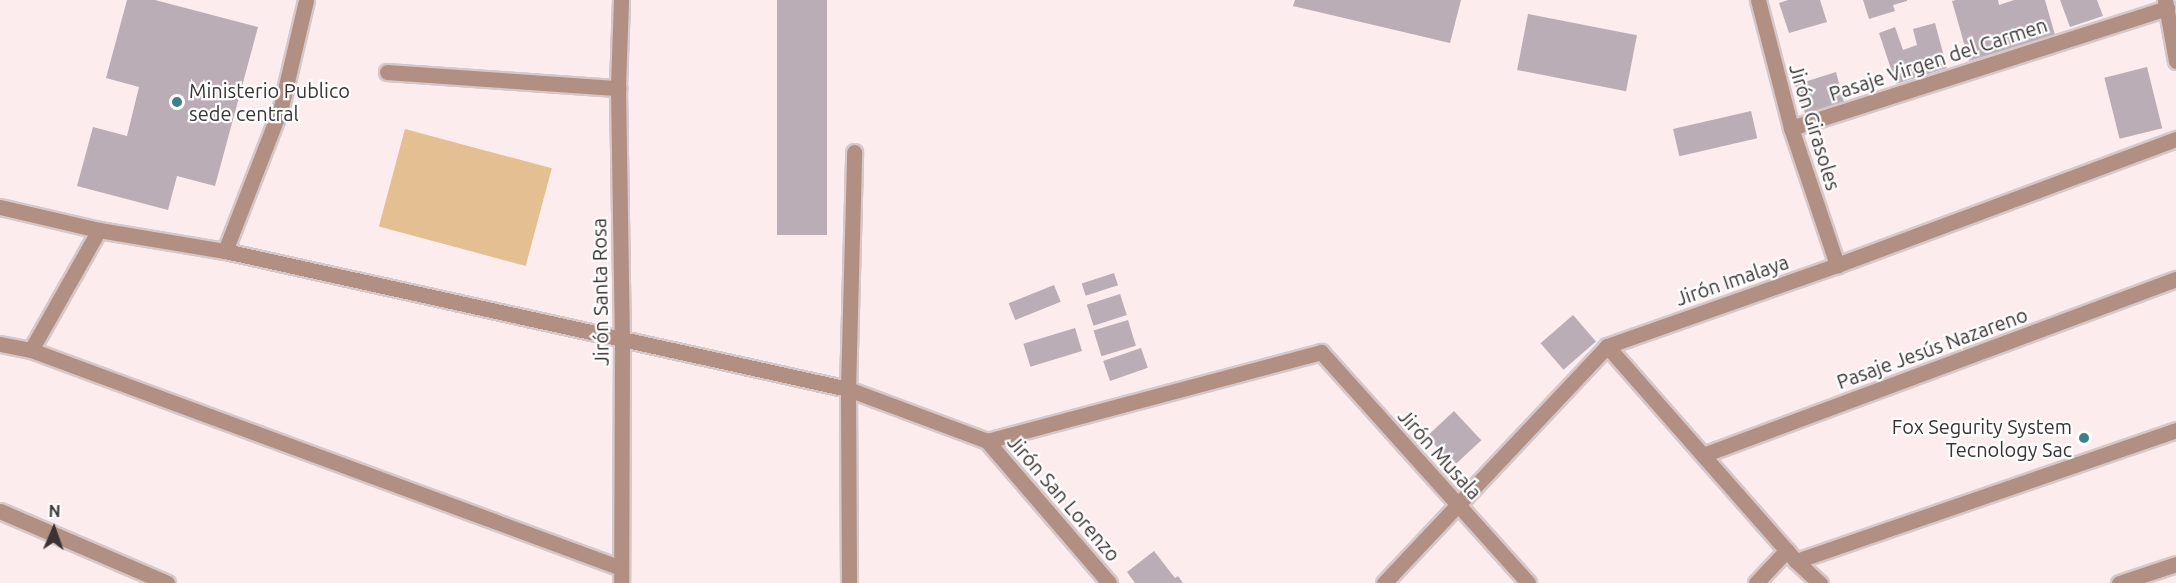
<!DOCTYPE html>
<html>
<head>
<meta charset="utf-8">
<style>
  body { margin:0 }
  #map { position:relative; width:2176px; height:583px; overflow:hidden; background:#fdecee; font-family:Ubuntu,sans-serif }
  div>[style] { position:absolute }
  .green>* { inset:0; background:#e3bf92; transform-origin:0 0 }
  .building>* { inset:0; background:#baadb6; transform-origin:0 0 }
  .roads { filter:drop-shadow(2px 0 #d6c7c9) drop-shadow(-2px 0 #d6c7c9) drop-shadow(0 2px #d6c7c9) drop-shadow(0 -2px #d6c7c9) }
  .minor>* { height:15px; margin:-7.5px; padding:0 7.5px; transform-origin:7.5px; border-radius:7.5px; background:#b18f83 }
  .dots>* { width:16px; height:16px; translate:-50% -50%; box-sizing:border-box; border:3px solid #fff; border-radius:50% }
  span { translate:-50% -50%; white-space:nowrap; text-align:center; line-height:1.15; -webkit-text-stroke:4.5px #fff; paint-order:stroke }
  .street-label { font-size:20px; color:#393334 }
  .poi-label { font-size:20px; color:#393334 }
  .left { translate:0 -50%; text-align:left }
  .right { translate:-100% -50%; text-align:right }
  .north { position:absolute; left:24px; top:499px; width:60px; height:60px; -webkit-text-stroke:4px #fff; paint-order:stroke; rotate:2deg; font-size:16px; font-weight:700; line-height:24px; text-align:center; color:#393334 }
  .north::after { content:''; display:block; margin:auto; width:21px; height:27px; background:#393334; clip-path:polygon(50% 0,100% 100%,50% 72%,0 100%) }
</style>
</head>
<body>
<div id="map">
  <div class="green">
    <i style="left:405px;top:129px;width:152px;height:101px;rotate:15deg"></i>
  </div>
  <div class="building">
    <i style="clip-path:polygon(127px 0,155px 0,258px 27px,215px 186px,177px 176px,168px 210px,77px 186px,93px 127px,127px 136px,139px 87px,106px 78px)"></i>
    <i style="left:777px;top:0;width:50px;height:235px"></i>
    <i style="clip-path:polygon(1295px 0,1461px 0,1450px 43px,1293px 6px)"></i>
    <i style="clip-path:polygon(1788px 0,1820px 0,1827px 22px,1789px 33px,1779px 3px)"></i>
    <i style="clip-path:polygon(1863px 0,1907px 0,1907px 1px,1893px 5px,1895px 11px,1869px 19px)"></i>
    <i style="clip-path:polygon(1956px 0,1998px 0,1999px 5px,2014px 0,2045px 0,2055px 35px,1969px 61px,1952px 1px)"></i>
    <i style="clip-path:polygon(2060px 0,2097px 0,2103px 16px,2070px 27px)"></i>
    <i style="left:1528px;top:14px;width:111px;height:57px;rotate:11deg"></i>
    <i style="clip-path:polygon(1935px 23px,1947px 68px,1896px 84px,1879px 33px,1895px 27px,1903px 50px,1917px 45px,1913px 29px)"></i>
    <i style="left:2147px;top:67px;width:63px;height:44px;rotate:76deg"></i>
    <i style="clip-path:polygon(1836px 72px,1845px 106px,1811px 116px,1805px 113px,1795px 85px)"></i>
    <i style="left:1751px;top:111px;width:28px;height:80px;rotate:77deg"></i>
    <i style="left:1114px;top:273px;width:13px;height:34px;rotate:72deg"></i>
    <i style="left:1054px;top:285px;width:18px;height:49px;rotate:68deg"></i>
    <i style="left:1120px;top:294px;width:22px;height:35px;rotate:72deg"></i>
    <i style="left:1573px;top:315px;width:35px;height:43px;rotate:49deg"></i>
    <i style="left:1128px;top:320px;width:27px;height:36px;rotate:73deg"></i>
    <i style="left:1075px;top:328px;width:24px;height:54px;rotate:73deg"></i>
    <i style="left:1141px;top:348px;width:21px;height:40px;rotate:71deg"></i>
    <i style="left:1454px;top:411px;width:40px;height:37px;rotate:47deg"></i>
    <i style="clip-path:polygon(1154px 551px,1175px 578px,1178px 576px,1183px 583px,1135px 583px,1127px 572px)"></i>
  </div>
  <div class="roads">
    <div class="minor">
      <i style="left:621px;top:0;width:88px;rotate:92deg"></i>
      <i style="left:618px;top:88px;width:250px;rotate:89.1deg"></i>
      <i style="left:622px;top:338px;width:245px;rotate:90.2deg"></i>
      <i style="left:1758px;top:0;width:132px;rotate:75.5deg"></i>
      <i style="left:1791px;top:128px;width:145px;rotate:71.4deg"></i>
      <i style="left:2165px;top:0;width:62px;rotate:79.8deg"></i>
      <i style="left:387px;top:72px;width:232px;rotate:4deg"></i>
      <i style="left:1791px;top:128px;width:395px;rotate:-17.7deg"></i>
      <i style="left:0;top:207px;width:102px;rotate:13.1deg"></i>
      <i style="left:99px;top:230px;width:128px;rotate:9.5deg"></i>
      <i style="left:225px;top:251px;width:638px;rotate:12.49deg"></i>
      <i style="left:848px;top:389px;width:148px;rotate:20.5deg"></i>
      <i style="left:987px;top:441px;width:346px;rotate:-14.9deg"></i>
      <i style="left:1321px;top:352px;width:310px;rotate:48.1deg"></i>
      <i style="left:225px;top:251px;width:155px;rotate:-68.7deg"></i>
      <i style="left:281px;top:107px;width:110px;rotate:-76.8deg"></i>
      <i style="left:0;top:344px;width:32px;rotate:11deg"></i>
      <i style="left:31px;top:350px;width:629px;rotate:20.28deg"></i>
      <i style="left:1607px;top:346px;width:286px;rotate:48.7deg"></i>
      <i style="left:1796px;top:561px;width:33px;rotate:43deg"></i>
      <i style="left:31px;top:350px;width:138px;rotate:-60.5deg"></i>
      <i style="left:987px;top:441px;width:187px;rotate:49.3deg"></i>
      <i style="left:1703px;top:455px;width:505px;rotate:-20.41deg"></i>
      <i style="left:0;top:511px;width:182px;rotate:23.3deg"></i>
      <i style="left:1796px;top:561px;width:402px;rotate:-19deg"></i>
      <i style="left:849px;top:583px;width:194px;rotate:-90.3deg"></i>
      <i style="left:848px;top:389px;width:237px;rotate:-88.5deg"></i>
      <i style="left:1384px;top:583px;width:325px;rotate:-46.7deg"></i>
      <i style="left:1607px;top:346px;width:244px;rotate:-19.4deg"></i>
      <i style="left:1837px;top:265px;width:362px;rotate:-20.4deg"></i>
      <i style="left:1756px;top:583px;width:45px;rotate:-46.8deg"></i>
      <i style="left:2119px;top:583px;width:60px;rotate:-18.4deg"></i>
    </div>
  </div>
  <div class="dots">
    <i style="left:177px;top:102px;background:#3b8389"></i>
    <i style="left:2084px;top:438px;background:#3b8389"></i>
  </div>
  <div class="street-label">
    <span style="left:1938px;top:59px;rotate:-18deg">Pasaje Virgen del Carmen</span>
    <span style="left:1815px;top:127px;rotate:73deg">Jirón Girasoles</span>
    <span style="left:1732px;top:280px;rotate:-19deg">Jirón Imalaya</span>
    <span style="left:600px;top:292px;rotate:-91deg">Jirón Santa Rosa</span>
    <span style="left:1932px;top:348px;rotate:-20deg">Pasaje Jesús Nazareno</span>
    <span style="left:1440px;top:454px;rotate:48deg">Jirón Musala</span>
    <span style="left:1064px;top:498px;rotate:49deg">Jirón San Lorenzo</span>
  </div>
  <div class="poi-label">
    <span class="left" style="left:189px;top:102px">Ministerio Publico<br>sede central</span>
    <span class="right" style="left:2072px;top:438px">Fox Segurity System<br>Tecnology Sac</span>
  </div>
  <div class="north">N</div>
</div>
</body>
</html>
